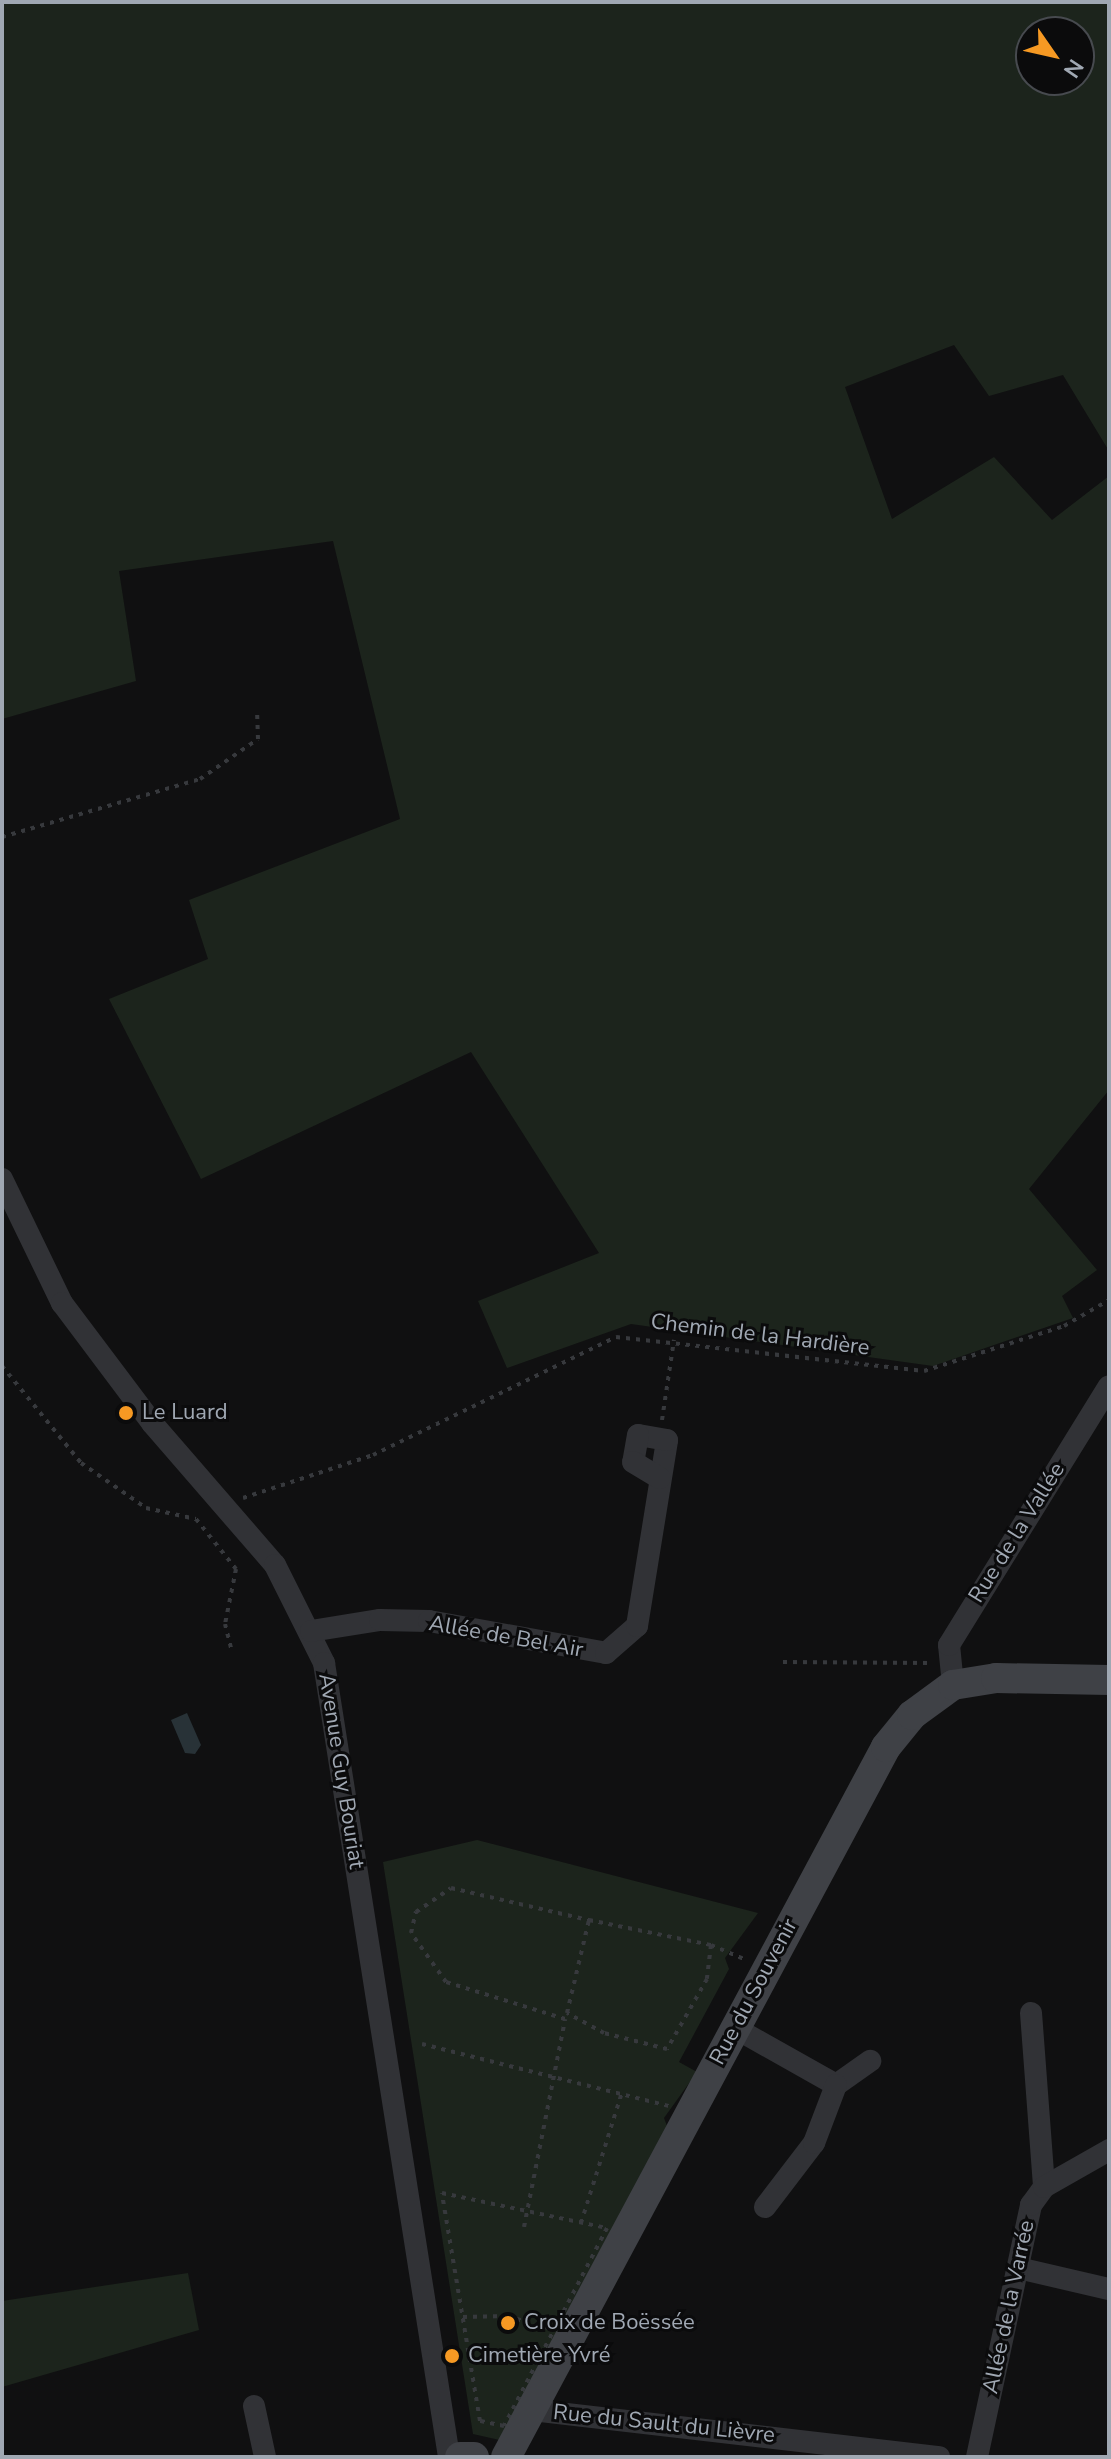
<!DOCTYPE html>
<html>
<head>
<meta charset="utf-8">
<style>
  body { margin:0 }
  #map { position:relative; width:1111px; height:2459px; overflow:hidden; background:#101011; font-family:"Nunito Sans",sans-serif }
  div>[style] { position:absolute }
  .green>* { inset:0; background:#1c241c }
  .water>* { inset:0; background:#283237 }
  .path>* { height:4px; margin-top:-2px; transform-origin:0; background:repeating-linear-gradient(90deg,#37393d 0 4px,transparent 0 10px) }
  .street>* { height:22px; margin:-11px; padding:0 11px; transform-origin:11px; border-radius:11px; background:#313236 }
  .secondary>* { height:30px; margin:-15px; padding:0 15px; transform-origin:15px; border-radius:15px; background:#3f4146 }
  .dots>* { width:22px; height:22px; translate:-50% -50%; box-sizing:border-box; border:4px solid #0b0b0c; border-radius:50% }
  span { translate:-50% -50%; white-space:nowrap; text-align:center; line-height:1.15; -webkit-text-stroke:6px #0b0b0c; paint-order:stroke }
  .street-label { font-size:22px; color:#a0a8b3 }
  .poi-label { font-size:22px; color:#a0a8b3 }
  .left { translate:0 -50%; text-align:left }
  .frame { position:absolute; inset:0; border:4px solid #a0a8b3; pointer-events:none }
  .north { position:absolute; left:1015px; top:16px; width:80px; height:80px; box-sizing:border-box; background:#0b0b0c; border:2px solid #474a4f; border-radius:50%; rotate:124deg; font-size:22px; font-weight:700; line-height:32px; text-align:center; color:#a0a8b3 }
  .north::after { content:''; display:block; margin:auto; width:28px; height:36px; background:#f69923; clip-path:polygon(50% 0,100% 100%,50% 72%,0 100%) }
</style>
</head>
<body>
<div id="map">
  <div class="green">
    <i style="clip-path:polygon(evenodd,2px 2px,1109px 2px,1109px 451px,1063px 375px,989px 396px,954px 345px,845px 387px,892px 519px,994px 457px,1052px 520px,1109px 476px,1109px 1090px,1029px 1189px,1097px 1270px,1062px 1296px,1073px 1318px,933px 1366px,631px 1324px,507px 1368px,478px 1301px,599px 1253px,471px 1052px,201px 1179px,109px 999px,208px 959px,189px 900px,400px 819px,333px 541px,119px 571px,136px 681px,2px 719px,2px 2px,1079px 32px,1079px 80px,1031px 80px,1031px 32px,1079px 32px)"></i>
    <i style="clip-path:polygon(477px 1840px,758px 1913px,725px 1958px,729px 1969px,679px 2062px,697px 2072px,664px 2118px,667px 2126px,504px 2441px,473px 2434px,383px 1862px)"></i>
    <i style="clip-path:polygon(188px 2273px,199px 2330px,2px 2387px,2px 2301px)"></i>
  </div>
  <div class="water">
    <i style="clip-path:polygon(187px 1713px,201px 1745px,195px 1754px,185px 1753px,171px 1720px)"></i>
  </div>
  <div class="path">
    <i style="left:2px;top:837px;width:206px;rotate:-16.3deg"></i>
    <i style="left:200px;top:779px;width:70px;rotate:-34.6deg"></i>
    <i style="left:258px;top:739px;width:28px;rotate:-92deg"></i>
    <i style="left:2px;top:1366px;width:125px;rotate:50.8deg"></i>
    <i style="left:81px;top:1463px;width:79px;rotate:34.7deg"></i>
    <i style="left:146px;top:1508px;width:51px;rotate:12.4deg"></i>
    <i style="left:196px;top:1519px;width:64px;rotate:51.3deg"></i>
    <i style="left:236px;top:1569px;width:56px;rotate:101.3deg"></i>
    <i style="left:225px;top:1624px;width:25px;rotate:76deg"></i>
    <i style="left:662px;top:1420px;width:81px;rotate:-81.5deg"></i>
    <i style="left:243px;top:1498px;width:137px;rotate:-18.3deg"></i>
    <i style="left:373px;top:1455px;width:270px;rotate:-25.9deg"></i>
    <i style="left:616px;top:1337px;width:310px;rotate:6.3deg"></i>
    <i style="left:924px;top:1371px;width:147px;rotate:-17.8deg"></i>
    <i style="left:1064px;top:1326px;width:52px;rotate:-30deg"></i>
    <i style="left:783px;top:1662px;width:149px;rotate:0.4deg"></i>
    <i style="left:711px;top:1945px;width:34px;rotate:97deg"></i>
    <i style="left:707px;top:1979px;width:81px;rotate:119.7deg"></i>
    <i style="left:667px;top:2049px;width:65px;rotate:-165.7deg"></i>
    <i style="left:604px;top:2033px;width:42px;rotate:-151.6deg"></i>
    <i style="left:567px;top:2013px;width:96px;rotate:-76.7deg"></i>
    <i style="left:589px;top:1920px;width:125px;rotate:11.6deg"></i>
    <i style="left:711px;top:1945px;width:38px;rotate:23deg"></i>
    <i style="left:565px;top:2019px;width:125px;rotate:-162.7deg"></i>
    <i style="left:446px;top:1982px;width:60px;rotate:-125.5deg"></i>
    <i style="left:411px;top:1933px;width:22px;rotate:-77deg"></i>
    <i style="left:416px;top:1912px;width:42px;rotate:-34.4deg"></i>
    <i style="left:451px;top:1888px;width:142px;rotate:13.1deg"></i>
    <i style="left:422px;top:2044px;width:255px;rotate:14.1deg"></i>
    <i style="left:442px;top:2193px;width:169px;rotate:12deg"></i>
    <i style="left:607px;top:2228px;width:223px;rotate:117.5deg"></i>
    <i style="left:504px;top:2426px;width:25px;rotate:-168deg"></i>
    <i style="left:480px;top:2421px;width:231px;rotate:-99.5deg"></i>
    <i style="left:581px;top:2223px;width:137px;rotate:-72.6deg"></i>
    <i style="left:524px;top:2227px;width:212px;rotate:-78.8deg"></i>
    <i style="left:463px;top:2317px;width:44px;rotate:-1.3deg"></i>
    <i style="left:507px;top:2316px;width:43px;rotate:16.3deg"></i>
  </div>
  <div class="street">
    <i style="left:2px;top:1179px;width:138px;rotate:64.2deg"></i>
    <i style="left:62px;top:1303px;width:150px;rotate:53.1deg"></i>
    <i style="left:152px;top:1423px;width:188px;rotate:49.1deg"></i>
    <i style="left:275px;top:1565px;width:110px;rotate:63.4deg"></i>
    <i style="left:324px;top:1663px;width:804px;rotate:81.05deg"></i>
    <i style="left:311px;top:1631px;width:70px;rotate:-9.1deg"></i>
    <i style="left:380px;top:1620px;width:49px;rotate:1.2deg"></i>
    <i style="left:429px;top:1621px;width:180px;rotate:10.2deg"></i>
    <i style="left:606px;top:1653px;width:41px;rotate:-41.1deg"></i>
    <i style="left:637px;top:1626px;width:188px;rotate:-80.8deg"></i>
    <i style="left:667px;top:1440px;width:29px;rotate:-170deg"></i>
    <i style="left:638px;top:1435px;width:27px;rotate:100deg"></i>
    <i style="left:633px;top:1462px;width:31px;rotate:31deg"></i>
    <i style="left:953px;top:1685px;width:40px;rotate:-95.7deg"></i>
    <i style="left:949px;top:1645px;width:304px;rotate:-58.3deg"></i>
    <i style="left:1031px;top:2013px;width:174px;rotate:85.7deg"></i>
    <i style="left:735px;top:2028px;width:116px;rotate:29.4deg"></i>
    <i style="left:836px;top:2085px;width:42px;rotate:-35.2deg"></i>
    <i style="left:765px;top:2207px;width:81px;rotate:-52.6deg"></i>
    <i style="left:814px;top:2143px;width:62px;rotate:-69.2deg"></i>
    <i style="left:1018px;top:2268px;width:93px;rotate:13deg"></i>
    <i style="left:254px;top:2406px;width:52px;rotate:77.8deg"></i>
    <i style="left:532px;top:2410px;width:410px;rotate:6.6deg"></i>
    <i style="left:977px;top:2457px;width:258px;rotate:-77.9deg"></i>
    <i style="left:1031px;top:2205px;width:22px;rotate:-54deg"></i>
    <i style="left:1044px;top:2187px;width:75px;rotate:-29.6deg"></i>
  </div>
  <div class="secondary">
    <i style="left:460px;top:2457px;width:14px"></i>
    <i style="left:506px;top:2457px;width:805px;rotate:-61.84deg"></i>
    <i style="left:886px;top:1747px;width:41px;rotate:-50.9deg"></i>
    <i style="left:912px;top:1715px;width:51px;rotate:-36.2deg"></i>
    <i style="left:953px;top:1685px;width:44px;rotate:-9.2deg"></i>
    <i style="left:996px;top:1678px;width:113px;rotate:1deg"></i>
  </div>
  <div class="dots">
    <i style="left:126px;top:1413px;background:#f69923"></i>
    <i style="left:508px;top:2323px;background:#f69923"></i>
    <i style="left:452px;top:2356px;background:#f69923"></i>
  </div>
  <div class="street-label">
    <span style="left:760px;top:1335px;rotate:7deg">Chemin de la Hardière</span>
    <span style="left:1017px;top:1533px;rotate:-58deg">Rue de la Vallée</span>
    <span style="left:506px;top:1637px;rotate:10deg">Allée de Bel Air</span>
    <span style="left:341px;top:1771px;rotate:81deg">Avenue Guy Bouriat</span>
    <span style="left:754px;top:1992px;rotate:-62deg">Rue du Souvenir</span>
    <span style="left:1009px;top:2307px;rotate:-78deg">Allée de la Varrée</span>
    <span style="left:664px;top:2424px;rotate:6deg">Rue du Sault du Lièvre</span>
  </div>
  <div class="poi-label">
    <span class="left" style="left:142px;top:1413px">Le Luard</span>
    <span class="left" style="left:524px;top:2323px">Croix de Boëssée</span>
    <span class="left" style="left:468px;top:2356px">Cimetière Yvré</span>
  </div>
  <div class="frame"></div>
  <div class="north">N</div>
</div>
</body>
</html>
